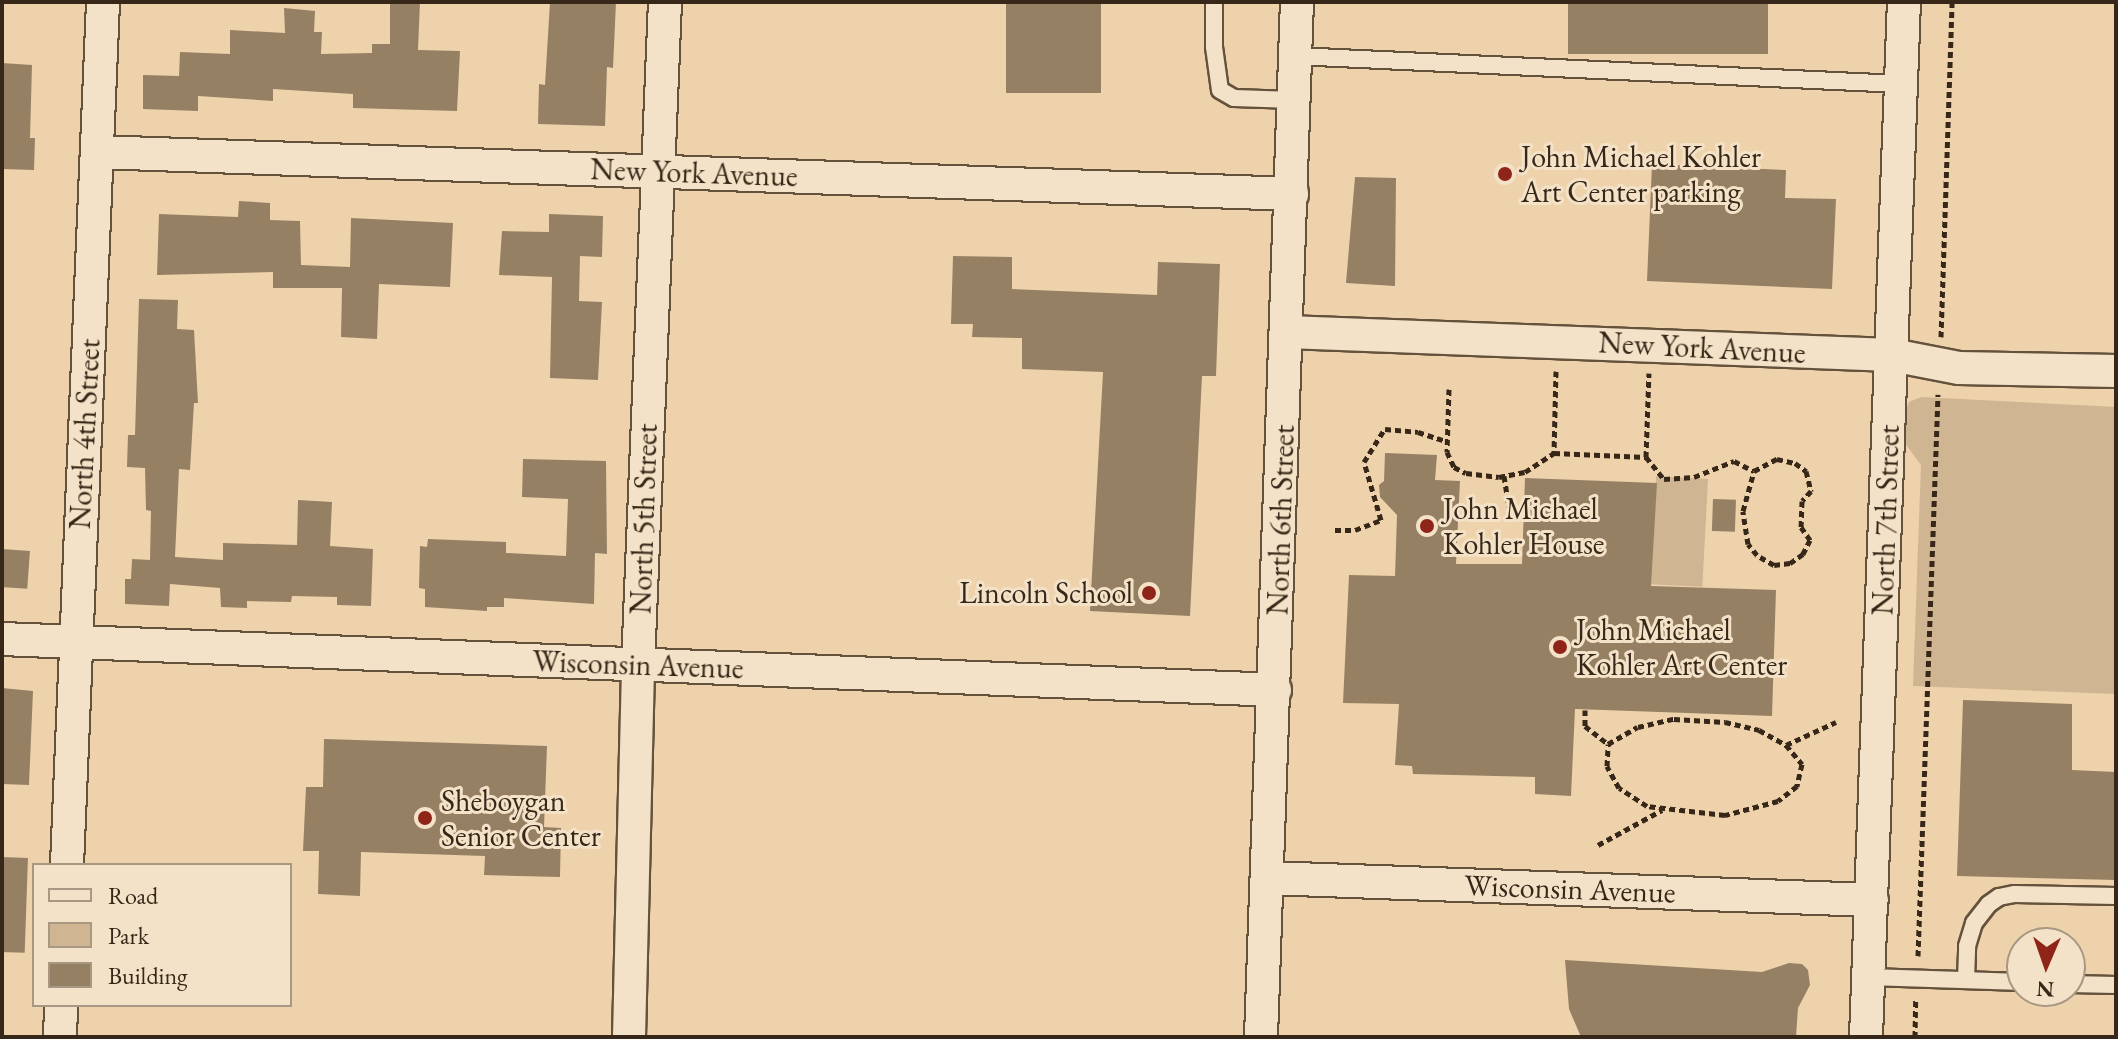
<!DOCTYPE html>
<html>
<head>
<meta charset="utf-8">
<style>
  body { margin:0 }
  #map { position:relative; width:2118px; height:1039px; overflow:hidden; background:#eed2ab; font-family:"EB Garamond",serif }
  div>[style] { position:absolute }
  .green>* { inset:0; background:#cfb592; transform-origin:0 0 }
  .building>* { inset:0; background:#968064; transform-origin:0 0 }
  .path>* { height:5px; margin-top:-2.5px; transform-origin:0; background:repeating-linear-gradient(90deg,#372718 0 6px,transparent 0 10px) }
  .roads { filter:drop-shadow(2px 0 #65523d) drop-shadow(-2px 0 #65523d) drop-shadow(0 2px #65523d) drop-shadow(0 -2px #65523d) }
  .lane>* { height:16px; margin:-8px; padding:0 8px; transform-origin:8px; border-radius:8px; background:#f4e2c8 }
  .street>* { height:32px; margin:-16px; padding:0 16px; transform-origin:16px; border-radius:16px; background:#f4e2c8 }
  .dots>* { width:22px; height:22px; translate:-50% -50%; box-sizing:border-box; border:4px solid #f4e2c8; border-radius:50% }
  span { translate:-50% -50%; white-space:nowrap; text-align:center; line-height:1.15; -webkit-text-stroke:6px #f4e2c8; paint-order:stroke }
  .poi-label { font-size:30px; color:#372718 }
  .left { translate:0 -50%; text-align:left }
  .right { translate:-100% -50%; text-align:right }
  .street-label { font-size:30px; color:#372718 }
  .frame { position:absolute; inset:0; border:4px solid #372718; pointer-events:none }
  .legend { position:absolute; left:32px; top:863px; width:260px; height:144px; box-sizing:border-box; background:#f4e2c8; border:2px solid #a89782; margin:0; padding:10px 14px; list-style:none; font-size:24px; color:#372718 }
  .legend li { display:flex; align-items:center; gap:16px; height:40px }
  .legend b { width:40px; border:2px solid #a89782 }
  .north { position:absolute; left:2006px; top:927px; width:80px; height:80px; box-sizing:border-box; background:#f4e2c8; border:2px solid #a89782; border-radius:50%; rotate:182deg; font-size:22px; font-weight:700; line-height:32px; text-align:center; color:#372718 }
  .north::after { content:''; display:block; margin:auto; width:28px; height:36px; background:#8f2418; clip-path:polygon(50% 0,100% 100%,50% 72%,0 100%) }
</style>
</head>
<body>
<div id="map">
  <div class="green">
    <i style="clip-path:polygon(1921px 397px,2116px 407px,2116px 694px,1913px 686px,1921px 465px,1904px 442px,1902px 422px,1909px 402px)"></i>
    <i style="left:1708px;top:479px;width:108px;height:52px;rotate:93deg"></i>
  </div>
  <div class="building">
    <i style="clip-path:polygon(390px 2px,420px 2px,418px 50px,460px 51px,457px 111px,353px 108px,353px 94px,273px 89px,273px 101px,198px 96px,198px 111px,143px 109px,143px 75px,179px 76px,180px 52px,230px 54px,230px 30px,285px 33px,284px 8px,315px 11px,314px 32px,322px 32px,321px 54px,372px 53px,372px 44px,390px 44px)"></i>
    <i style="clip-path:polygon(550px 2px,616px 2px,613px 68px,607px 67px,605px 126px,538px 124px,539px 84px,545px 85px)"></i>
    <i style="left:1006px;top:2px;width:95px;height:91px"></i>
    <i style="left:1568px;top:2px;width:200px;height:52px"></i>
    <i style="clip-path:polygon(2px 63px,32px 65px,30px 138px,35px 138px,34px 170px,2px 169px)"></i>
    <i style="clip-path:polygon(1652px 164px,1786px 170px,1785px 198px,1836px 199px,1832px 289px,1647px 281px)"></i>
    <i style="clip-path:polygon(1355px 177px,1396px 178px,1395px 286px,1346px 283px)"></i>
    <i style="clip-path:polygon(239px 201px,270px 203px,270px 220px,300px 221px,301px 265px,350px 267px,351px 218px,453px 223px,450px 287px,379px 284px,377px 339px,341px 337px,342px 288px,273px 288px,273px 272px,157px 275px,159px 214px,238px 217px)"></i>
    <i style="clip-path:polygon(549px 214px,603px 216px,602px 257px,580px 256px,579px 301px,602px 302px,598px 380px,550px 378px,552px 277px,499px 275px,502px 231px,549px 232px)"></i>
    <i style="clip-path:polygon(953px 256px,1012px 257px,1012px 289px,1157px 295px,1158px 262px,1220px 264px,1216px 376px,1202px 376px,1190px 616px,1090px 611px,1103px 372px,1022px 369px,1022px 338px,972px 337px,973px 324px,951px 324px)"></i>
    <i style="clip-path:polygon(139px 299px,178px 300px,177px 329px,194px 330px,198px 403px,194px 403px,190px 470px,179px 469px,175px 557px,223px 560px,223px 543px,297px 545px,298px 500px,332px 502px,330px 546px,373px 549px,371px 606px,337px 605px,337px 597px,292px 596px,291px 602px,247px 601px,247px 608px,221px 607px,220px 588px,170px 584px,169px 606px,125px 604px,125px 579px,131px 579px,132px 559px,150px 560px,151px 511px,146px 510px,145px 468px,127px 467px,128px 435px,135px 435px)"></i>
    <i style="clip-path:polygon(1385px 453px,1437px 455px,1435px 480px,1460px 481px,1456px 564px,1522px 564px,1525px 478px,1657px 483px,1651px 586px,1776px 590px,1772px 716px,1575px 709px,1571px 796px,1535px 794px,1535px 777px,1413px 774px,1412px 766px,1395px 765px,1399px 704px,1343px 703px,1349px 575px,1395px 576px,1397px 515px,1380px 497px,1379px 485px,1384px 481px)"></i>
    <i style="clip-path:polygon(523px 459px,606px 461px,607px 554px,595px 553px,594px 604px,504px 598px,504px 607px,487px 607px,487px 611px,425px 607px,425px 589px,419px 588px,420px 546px,427px 547px,428px 539px,506px 542px,506px 553px,566px 556px,568px 499px,522px 497px)"></i>
    <i style="left:1713px;top:499px;width:23px;height:32px;rotate:2deg"></i>
    <i style="left:2px;top:549px;width:28px;height:38px;rotate:4deg"></i>
    <i style="clip-path:polygon(2px 688px,33px 691px,29px 785px,2px 784px)"></i>
    <i style="clip-path:polygon(1963px 700px,2072px 704px,2072px 770px,2116px 772px,2116px 880px,1957px 876px)"></i>
    <i style="clip-path:polygon(324px 739px,547px 746px,544px 827px,561px 828px,560px 877px,484px 875px,485px 856px,361px 852px,360px 896px,318px 894px,319px 851px,303px 851px,306px 787px,323px 787px)"></i>
    <i style="left:2px;top:857px;width:26px;height:95px;rotate:2deg"></i>
    <i style="clip-path:polygon(1565px 960px,1762px 972px,1789px 963px,1802px 964px,1808px 970px,1810px 985px,1798px 1008px,1796px 1037px,1581px 1037px,1569px 1009px)"></i>
  </div>
  <div class="path">
    <i style="left:1941px;top:337px;width:335px;rotate:-88.1deg"></i>
    <i style="left:1556px;top:371px;width:82px;rotate:91.4deg"></i>
    <i style="left:1554px;top:453px;width:92px;rotate:2.5deg"></i>
    <i style="left:1646px;top:457px;width:84px;rotate:-88deg"></i>
    <i style="left:1449px;top:389px;width:63px;rotate:91.8deg"></i>
    <i style="left:1447px;top:452px;width:17px;rotate:65deg"></i>
    <i style="left:1454px;top:467px;width:13px;rotate:27deg"></i>
    <i style="left:1466px;top:473px;width:33px;rotate:7deg"></i>
    <i style="left:1499px;top:477px;width:26px;rotate:-11deg"></i>
    <i style="left:1525px;top:472px;width:35px;rotate:-33deg"></i>
    <i style="left:1646px;top:457px;width:28px;rotate:51deg"></i>
    <i style="left:1664px;top:479px;width:30px;rotate:-4deg"></i>
    <i style="left:1694px;top:477px;width:43px;rotate:-21.8deg"></i>
    <i style="left:1734px;top:461px;width:22px;rotate:27deg"></i>
    <i style="left:1777px;top:459px;width:18px;rotate:13deg"></i>
    <i style="left:1795px;top:463px;width:14px;rotate:36deg"></i>
    <i style="left:1806px;top:471px;width:21px;rotate:76deg"></i>
    <i style="left:1811px;top:491px;width:13px;rotate:132deg"></i>
    <i style="left:1802px;top:501px;width:26px;rotate:92deg"></i>
    <i style="left:1801px;top:527px;width:16px;rotate:55deg"></i>
    <i style="left:1810px;top:540px;width:16px;rotate:117deg"></i>
    <i style="left:1803px;top:554px;width:16px;rotate:145deg"></i>
    <i style="left:1790px;top:563px;width:16px;rotate:173deg"></i>
    <i style="left:1774px;top:565px;width:20px;rotate:-150deg"></i>
    <i style="left:1757px;top:555px;width:14px;rotate:-129deg"></i>
    <i style="left:1748px;top:544px;width:33px;rotate:-99deg"></i>
    <i style="left:1743px;top:511px;width:41px;rotate:-74.6deg"></i>
    <i style="left:1754px;top:471px;width:26px;rotate:-28deg"></i>
    <i style="left:1504px;top:476px;width:37px;rotate:81deg"></i>
    <i style="left:1335px;top:530px;width:20px"></i>
    <i style="left:1355px;top:530px;width:28px;rotate:-21deg"></i>
    <i style="left:1381px;top:520px;width:60px;rotate:-106.3deg"></i>
    <i style="left:1364px;top:462px;width:39px;rotate:-58deg"></i>
    <i style="left:1385px;top:429px;width:33px;rotate:5deg"></i>
    <i style="left:1418px;top:432px;width:32px;rotate:18deg"></i>
    <i style="left:1585px;top:710px;width:16px;rotate:90deg"></i>
    <i style="left:1585px;top:726px;width:29px;rotate:38deg"></i>
    <i style="left:1674px;top:719px;width:51px;rotate:3.4deg"></i>
    <i style="left:1725px;top:722px;width:35px;rotate:13deg"></i>
    <i style="left:1759px;top:730px;width:31px;rotate:29deg"></i>
    <i style="left:1786px;top:745px;width:25px;rotate:50deg"></i>
    <i style="left:1802px;top:764px;width:23px;rotate:103deg"></i>
    <i style="left:1797px;top:786px;width:24px;rotate:142deg"></i>
    <i style="left:1778px;top:801px;width:55px;rotate:165.2deg"></i>
    <i style="left:1725px;top:815px;width:79px;rotate:-173.4deg"></i>
    <i style="left:1647px;top:806px;width:33px;rotate:-147deg"></i>
    <i style="left:1619px;top:788px;width:25px;rotate:-119deg"></i>
    <i style="left:1607px;top:766px;width:22px;rotate:-87deg"></i>
    <i style="left:1608px;top:744px;width:34px;rotate:-30deg"></i>
    <i style="left:1638px;top:727px;width:37px;rotate:-13deg"></i>
    <i style="left:1786px;top:745px;width:55px;rotate:-24.7deg"></i>
    <i style="left:1598px;top:845px;width:73px;rotate:-28.7deg"></i>
    <i style="left:1918px;top:956px;width:562px;rotate:-87.96deg"></i>
    <i style="left:1915px;top:1037px;width:39px;rotate:-89deg"></i>
  </div>
  <div class="roads">
    <div class="lane">
      <i style="left:1214px;top:2px;width:45px;rotate:90deg"></i>
      <i style="left:1214px;top:47px;width:43px;rotate:82.1deg"></i>
      <i style="left:1220px;top:90px;width:16px;rotate:30deg"></i>
      <i style="left:1234px;top:98px;width:60px;rotate:1.9deg"></i>
      <i style="left:1295px;top:56px;width:607px;rotate:2.65deg"></i>
      <i style="left:1869px;top:977px;width:153px;rotate:1.9deg"></i>
      <i style="left:1966px;top:980px;width:34px;rotate:-88deg"></i>
      <i style="left:1967px;top:946px;width:24px;rotate:-73deg"></i>
      <i style="left:1974px;top:923px;width:24px;rotate:-52deg"></i>
      <i style="left:1989px;top:904px;width:12px;rotate:-35deg"></i>
      <i style="left:1999px;top:897px;width:16px;rotate:-11deg"></i>
      <i style="left:2015px;top:894px;width:101px;rotate:1.1deg"></i>
      <i style="left:2070px;top:984px;width:46px;rotate:1.2deg"></i>
    </div>
    <div class="street">
      <i style="left:97px;top:152px;width:1196px;rotate:2.01deg"></i>
      <i style="left:1287px;top:332px;width:605px;rotate:2.18deg"></i>
      <i style="left:1892px;top:355px;width:68px;rotate:11deg"></i>
      <i style="left:1959px;top:368px;width:157px;rotate:1.1deg"></i>
      <i style="left:2px;top:639px;width:1274px;rotate:2.29deg"></i>
      <i style="left:67px;top:865px;width:864px;rotate:-87.61deg"></i>
      <i style="left:1268px;top:878px;width:604px;rotate:2.09deg"></i>
      <i style="left:60px;top:1037px;width:32px;rotate:-88deg"></i>
      <i style="left:629px;top:1037px;width:372px;rotate:-88.6deg"></i>
      <i style="left:638px;top:665px;width:664px;rotate:-87.67deg"></i>
      <i style="left:1261px;top:1037px;width:1036px;rotate:-88.01deg"></i>
      <i style="left:1866px;top:1037px;width:1036px;rotate:-87.9deg"></i>
    </div>
  </div>
  <div class="dots">
    <i style="left:1505px;top:174px;background:#8f2418"></i>
    <i style="left:1427px;top:526px;background:#8f2418"></i>
    <i style="left:1149px;top:593px;background:#8f2418"></i>
    <i style="left:1560px;top:647px;background:#8f2418"></i>
    <i style="left:425px;top:818px;background:#8f2418"></i>
  </div>
  <div class="poi-label">
    <span class="left" style="left:1521px;top:174px">John Michael Kohler<br>Art Center parking</span>
    <span class="left" style="left:1443px;top:526px">John Michael<br>Kohler House</span>
    <span class="right" style="left:1133px;top:593px">Lincoln School</span>
    <span class="left" style="left:1576px;top:647px">John Michael<br>Kohler Art Center</span>
    <span class="left" style="left:441px;top:818px">Sheboygan<br>Senior Center</span>
  </div>
  <div class="street-label">
    <span style="left:694px;top:173px;rotate:2deg">New York Avenue</span>
    <span style="left:1702px;top:348px;rotate:3deg">New York Avenue</span>
    <span style="left:85px;top:434px;rotate:-87deg">North 4th Street</span>
    <span style="left:644px;top:519px;rotate:-88deg">North 5th Street</span>
    <span style="left:1281px;top:520px;rotate:-88deg">North 6th Street</span>
    <span style="left:1886px;top:520px;rotate:-88deg">North 7th Street</span>
    <span style="left:638px;top:665px;rotate:2deg">Wisconsin Avenue</span>
    <span style="left:1570px;top:889px;rotate:2deg">Wisconsin Avenue</span>
  </div>
  <div class="frame"></div>
  <ul class="legend">
  <li><b style="height:10px;background:#f4e2c8"></b>Road</li>
  <li><b style="height:22px;background:#cfb592"></b>Park</li>
  <li><b style="height:22px;background:#968064"></b>Building</li>
  </ul>
  <div class="north">N</div>
</div>
</body>
</html>
